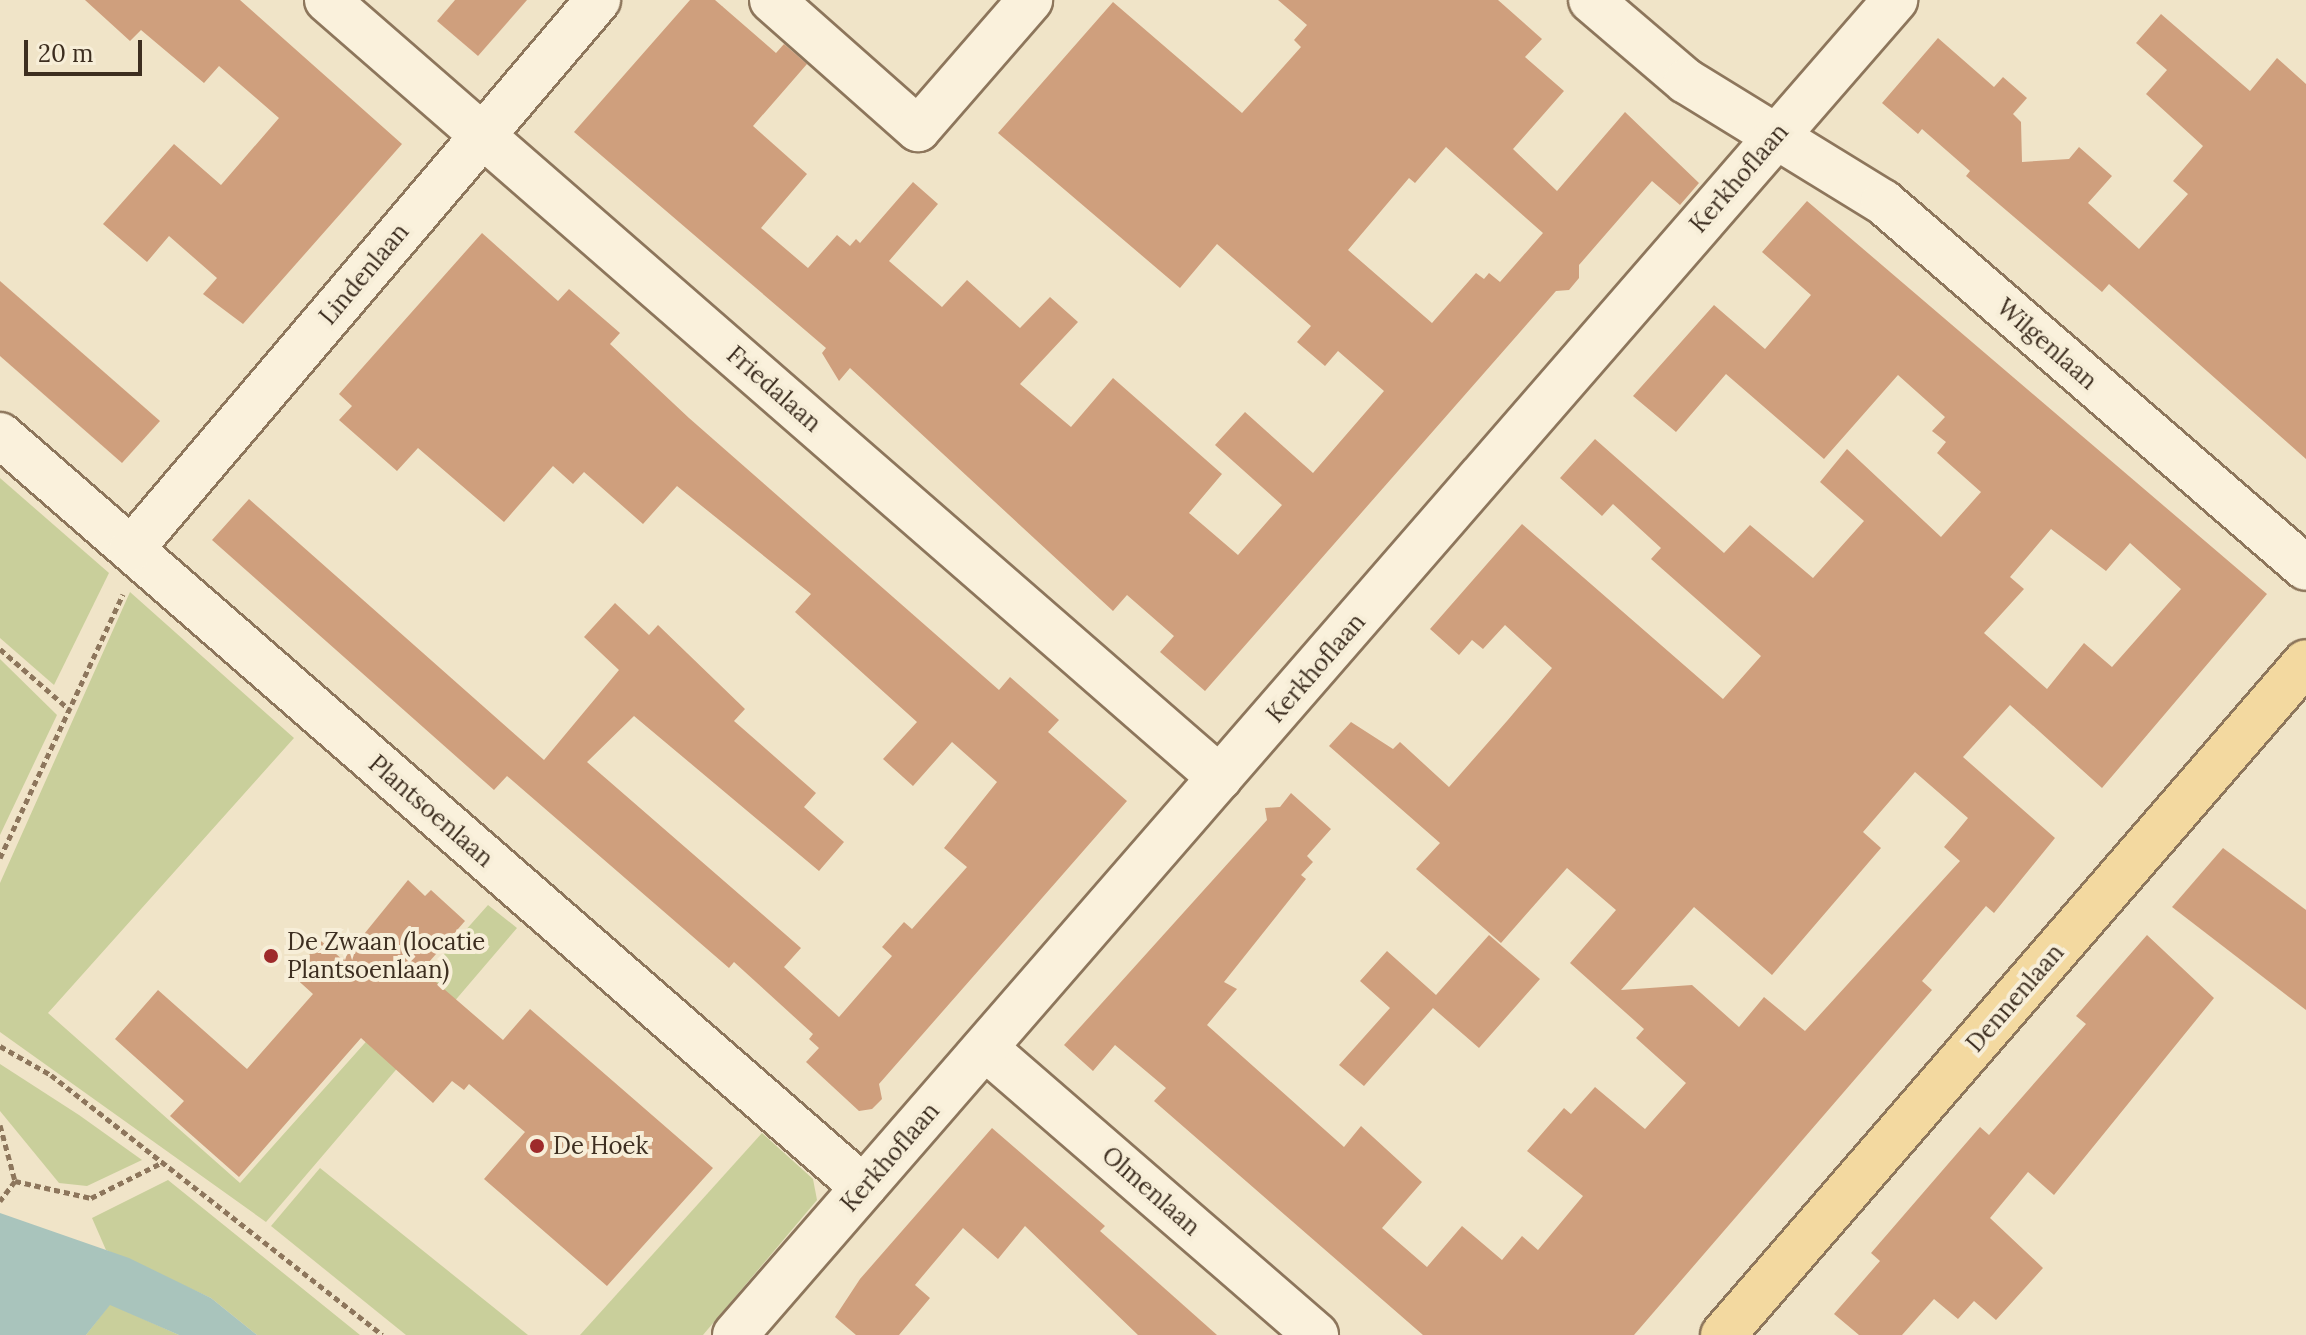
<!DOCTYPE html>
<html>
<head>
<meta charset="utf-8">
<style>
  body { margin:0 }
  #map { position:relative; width:2306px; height:1335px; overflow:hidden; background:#f0e4c8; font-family:Lora,serif }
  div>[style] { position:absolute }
  .green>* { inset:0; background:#c9cf9b }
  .water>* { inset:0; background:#a9c4bc }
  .building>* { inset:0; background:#cf9f7d }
  .path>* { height:5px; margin-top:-2.5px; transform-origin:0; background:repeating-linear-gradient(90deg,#8d765c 0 6px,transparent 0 10px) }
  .roads { filter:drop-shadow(2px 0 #8d765c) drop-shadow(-2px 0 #8d765c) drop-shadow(0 2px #8d765c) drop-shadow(0 -2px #8d765c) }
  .minor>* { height:44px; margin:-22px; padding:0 22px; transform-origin:22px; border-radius:22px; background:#faf1dc }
  .major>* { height:44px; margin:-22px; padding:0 22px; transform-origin:22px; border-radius:22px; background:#f3d9a0 }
  .dots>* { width:22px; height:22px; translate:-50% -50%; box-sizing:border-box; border:4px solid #f7eed8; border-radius:50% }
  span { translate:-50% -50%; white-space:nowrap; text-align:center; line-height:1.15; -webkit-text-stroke:8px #f7eed8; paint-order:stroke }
  .street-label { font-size:24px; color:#3d2e20 }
  .poi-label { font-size:24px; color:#3d2e20 }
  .left { translate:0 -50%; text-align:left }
  .scale { position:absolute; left:24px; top:40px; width:118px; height:36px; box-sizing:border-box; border:4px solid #3d2e20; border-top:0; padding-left:10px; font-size:24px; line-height:28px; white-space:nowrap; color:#3d2e20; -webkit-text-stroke:6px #f7eed8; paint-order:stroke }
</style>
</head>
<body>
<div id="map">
  <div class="green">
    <i style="clip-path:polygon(0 478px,109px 573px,54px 685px,0 638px)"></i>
    <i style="clip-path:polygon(130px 592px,294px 738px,48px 1013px,240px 1183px,488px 905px,517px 928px,266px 1222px,0 1032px,0 883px)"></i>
    <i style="clip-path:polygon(0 659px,57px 715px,0 835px)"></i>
    <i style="clip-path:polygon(0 1064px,79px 1115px,142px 1160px,87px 1186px,59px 1183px,0 1111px)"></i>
    <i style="clip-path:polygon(762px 1133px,813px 1179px,817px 1200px,703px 1335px,580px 1335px)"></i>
    <i style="clip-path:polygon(320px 1168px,528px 1335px,406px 1335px,271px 1226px)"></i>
    <i style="clip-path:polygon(168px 1180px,360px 1335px,257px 1335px,211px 1298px,106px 1250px,92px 1218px)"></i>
    <i style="clip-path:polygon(110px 1304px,179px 1335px,86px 1335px)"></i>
  </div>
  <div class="water">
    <i style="clip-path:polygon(0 1213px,129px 1258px,211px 1298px,257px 1335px,179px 1335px,110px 1305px,86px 1335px,0 1335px)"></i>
  </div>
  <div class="building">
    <i style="clip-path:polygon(85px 0,240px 0,402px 144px,243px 324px,203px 294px,217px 278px,169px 236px,147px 262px,103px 224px,174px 144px,221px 185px,279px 118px,219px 66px,204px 83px,141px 30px,130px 41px)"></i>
    <i style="clip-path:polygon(455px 0,527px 0,478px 56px,437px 21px)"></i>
    <i style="clip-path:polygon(evenodd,690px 0,715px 0,776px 53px,784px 44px,807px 64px,753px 126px,807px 174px,761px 228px,808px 268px,837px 235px,850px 246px,856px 239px,860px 243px,913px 182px,938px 204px,889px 261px,942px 307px,967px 280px,1020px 328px,1050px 297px,1078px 322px,1020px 384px,1071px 427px,1113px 378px,1222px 474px,1189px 513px,1238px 555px,1282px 505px,1215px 445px,1245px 412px,1313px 473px,1384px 391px,1338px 351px,1325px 366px,1297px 342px,1311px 326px,1217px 244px,1180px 288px,998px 133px,1113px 2px,1242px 113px,1301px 47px,1294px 40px,1307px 25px,1278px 0,1498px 0,1542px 39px,1525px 57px,1564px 91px,1513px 149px,1557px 191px,1625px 112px,1699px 183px,1680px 205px,1652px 181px,1579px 265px,1579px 278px,1569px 290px,1556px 291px,1205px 691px,1160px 652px,1174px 636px,1127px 595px,1113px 611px,850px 368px,839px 381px,822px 353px,826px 348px,574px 132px,690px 0,1446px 147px,1543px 233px,1500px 282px,1489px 273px,1484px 279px,1476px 273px,1432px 323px,1348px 250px,1409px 178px,1415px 183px,1446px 147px)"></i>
    <i style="clip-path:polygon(2161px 14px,2250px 91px,2277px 58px,2306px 84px,2306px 459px,2109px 284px,2102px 292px,1966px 176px,1970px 171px,1922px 129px,1918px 134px,1882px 103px,1938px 38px,1994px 87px,2003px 77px,2027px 98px,2013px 114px,2021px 122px,2022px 162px,2069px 159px,2079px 147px,2112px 176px,2088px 203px,2139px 249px,2188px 194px,2173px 181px,2203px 146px,2146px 94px,2167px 70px,2136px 43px)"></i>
    <i style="clip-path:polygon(evenodd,1807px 201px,2267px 594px,2102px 788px,2010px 705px,1963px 757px,2055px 838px,1994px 913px,1986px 906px,1922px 981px,1932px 990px,1634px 1335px,1423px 1335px,1154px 1101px,1166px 1088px,1115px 1045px,1093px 1071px,1064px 1045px,1267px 820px,1265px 808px,1280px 807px,1291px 793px,1331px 829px,1307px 856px,1313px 862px,1301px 875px,1306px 879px,1224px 982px,1237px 989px,1207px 1025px,1344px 1147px,1361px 1126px,1422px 1182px,1382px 1228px,1427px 1267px,1462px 1226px,1502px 1260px,1522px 1236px,1538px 1250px,1583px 1196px,1527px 1151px,1564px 1108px,1571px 1114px,1595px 1087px,1645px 1129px,1686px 1083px,1636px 1038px,1644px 1029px,1570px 963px,1616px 910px,1567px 868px,1501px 943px,1416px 869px,1440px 843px,1329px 746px,1351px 722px,1393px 749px,1400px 742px,1449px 787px,1507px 721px,1552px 668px,1505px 625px,1483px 649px,1472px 640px,1459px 655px,1430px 629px,1522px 524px,1723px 699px,1761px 656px,1651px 559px,1661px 548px,1613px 504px,1602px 516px,1560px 478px,1595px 439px,1724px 553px,1750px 525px,1813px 578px,1864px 521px,1820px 482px,1847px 449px,1941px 537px,1981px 492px,1937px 453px,1946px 442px,1932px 431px,1945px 417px,1898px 375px,1824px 459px,1726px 374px,1676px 432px,1633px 396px,1714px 305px,1765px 349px,1811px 295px,1762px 252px,1807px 201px,2051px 529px,2106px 571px,2130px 543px,2181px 589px,2112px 667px,2084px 643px,2047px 689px,1984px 633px,2024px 589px,2010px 577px,2051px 529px,1807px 201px,1915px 772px,1968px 818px,1944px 847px,1960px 861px,1805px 1031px,1764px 997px,1739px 1027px,1692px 985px,1621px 990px,1694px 907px,1772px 975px,1881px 848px,1863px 832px,1915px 772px)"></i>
    <i style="clip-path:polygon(482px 233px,558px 301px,569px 289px,620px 333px,610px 344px,689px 418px,999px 690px,1010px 677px,1059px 720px,1048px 732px,1127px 801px,879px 1084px,882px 1099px,872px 1109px,859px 1111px,806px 1062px,819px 1048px,809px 1039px,813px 1034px,734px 962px,729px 968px,507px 776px,494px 790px,212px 540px,249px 499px,544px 760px,619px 670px,584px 637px,615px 603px,649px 635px,658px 625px,745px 709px,734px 721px,816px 793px,804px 807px,844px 842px,819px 871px,634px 716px,587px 762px,801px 948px,784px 967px,839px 1017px,892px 956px,882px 947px,904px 922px,912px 929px,967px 867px,944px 848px,997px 782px,952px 742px,913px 786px,883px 759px,917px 722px,795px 612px,811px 594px,677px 486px,643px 524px,584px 472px,573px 484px,553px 466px,504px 522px,418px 448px,397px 471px,339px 420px,352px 406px,339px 394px)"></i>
    <i style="clip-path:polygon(0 281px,160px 421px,122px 463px,0 356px)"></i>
    <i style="clip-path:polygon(2223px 848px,2306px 910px,2306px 1010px,2172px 907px)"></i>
    <i style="clip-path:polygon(408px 880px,425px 896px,431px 890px,465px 921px,422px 970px,503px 1040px,530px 1009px,713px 1168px,607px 1286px,484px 1179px,525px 1132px,469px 1084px,464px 1090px,452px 1081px,433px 1103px,361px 1038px,239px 1177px,170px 1116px,184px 1101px,115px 1039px,158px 990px,247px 1069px,313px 994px,292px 975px,321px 941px,343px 960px)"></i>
    <i style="clip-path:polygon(1489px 935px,1540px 979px,1479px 1048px,1433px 1008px,1364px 1086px,1339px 1065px,1390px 1008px,1360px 981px,1387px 951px,1436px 995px)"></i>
    <i style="clip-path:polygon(2147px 935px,2214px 998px,2054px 1195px,2028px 1172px,1990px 1218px,2043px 1268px,1996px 1320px,1974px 1301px,1958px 1319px,1934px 1299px,1902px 1335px,1859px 1335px,1834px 1314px,1880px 1261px,1871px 1253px,1980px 1127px,1989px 1135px,2086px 1024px,2076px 1016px)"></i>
    <i style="clip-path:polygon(992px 1128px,1105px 1226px,1100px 1231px,1217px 1335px,1138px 1335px,1025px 1226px,998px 1259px,963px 1228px,915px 1285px,930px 1298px,899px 1335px,856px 1335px,835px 1317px,860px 1279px)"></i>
  </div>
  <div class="path">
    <i style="left:0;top:649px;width:93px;rotate:41.1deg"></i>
    <i style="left:0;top:858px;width:291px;rotate:-65deg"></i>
    <i style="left:0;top:1046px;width:59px;rotate:29.6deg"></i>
    <i style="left:51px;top:1075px;width:421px;rotate:38.1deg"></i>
    <i style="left:0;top:1125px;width:58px;rotate:75deg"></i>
    <i style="left:15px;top:1181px;width:25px;rotate:127deg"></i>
    <i style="left:15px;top:1181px;width:78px;rotate:12.6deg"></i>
    <i style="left:91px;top:1198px;width:80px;rotate:-26.6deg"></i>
  </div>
  <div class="roads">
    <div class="minor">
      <i style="left:327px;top:0;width:1184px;rotate:41.06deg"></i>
      <i style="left:772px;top:0;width:195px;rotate:41.5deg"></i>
      <i style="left:918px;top:129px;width:171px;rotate:-49deg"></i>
      <i style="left:1591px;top:0;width:125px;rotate:40.5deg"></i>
      <i style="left:1686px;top:81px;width:231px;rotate:31.6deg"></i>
      <i style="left:1883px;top:202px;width:559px;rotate:40.87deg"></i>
      <i style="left:0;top:435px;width:1145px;rotate:41.07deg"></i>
      <i style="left:131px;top:549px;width:721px;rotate:-49.61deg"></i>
      <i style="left:985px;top:1048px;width:438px;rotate:40.9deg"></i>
      <i style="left:735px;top:1335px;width:1769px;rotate:-49.01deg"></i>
    </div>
    <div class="major">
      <i style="left:1723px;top:1335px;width:890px;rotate:-49.1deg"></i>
    </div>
  </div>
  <div class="dots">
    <i style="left:271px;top:956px;background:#9e2a2b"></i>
    <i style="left:537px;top:1146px;background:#9e2a2b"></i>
  </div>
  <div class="street-label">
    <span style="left:1739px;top:178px;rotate:-49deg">Kerkhoflaan</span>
    <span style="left:364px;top:274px;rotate:-50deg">Lindenlaan</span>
    <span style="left:2047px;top:344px;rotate:41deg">Wilgenlaan</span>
    <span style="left:774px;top:389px;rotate:41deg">Friedalaan</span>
    <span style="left:1316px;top:668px;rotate:-49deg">Kerkhoflaan</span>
    <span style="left:431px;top:811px;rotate:41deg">Plantsoenlaan</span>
    <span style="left:2015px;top:998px;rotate:-49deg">Dennenlaan</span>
    <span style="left:890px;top:1157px;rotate:-49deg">Kerkhoflaan</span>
    <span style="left:1151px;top:1191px;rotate:41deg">Olmenlaan</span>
  </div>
  <div class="poi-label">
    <span class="left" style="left:287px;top:956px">De Zwaan (locatie<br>Plantsoenlaan)</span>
    <span class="left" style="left:553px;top:1146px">De Hoek</span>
  </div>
  <div class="scale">20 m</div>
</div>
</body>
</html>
